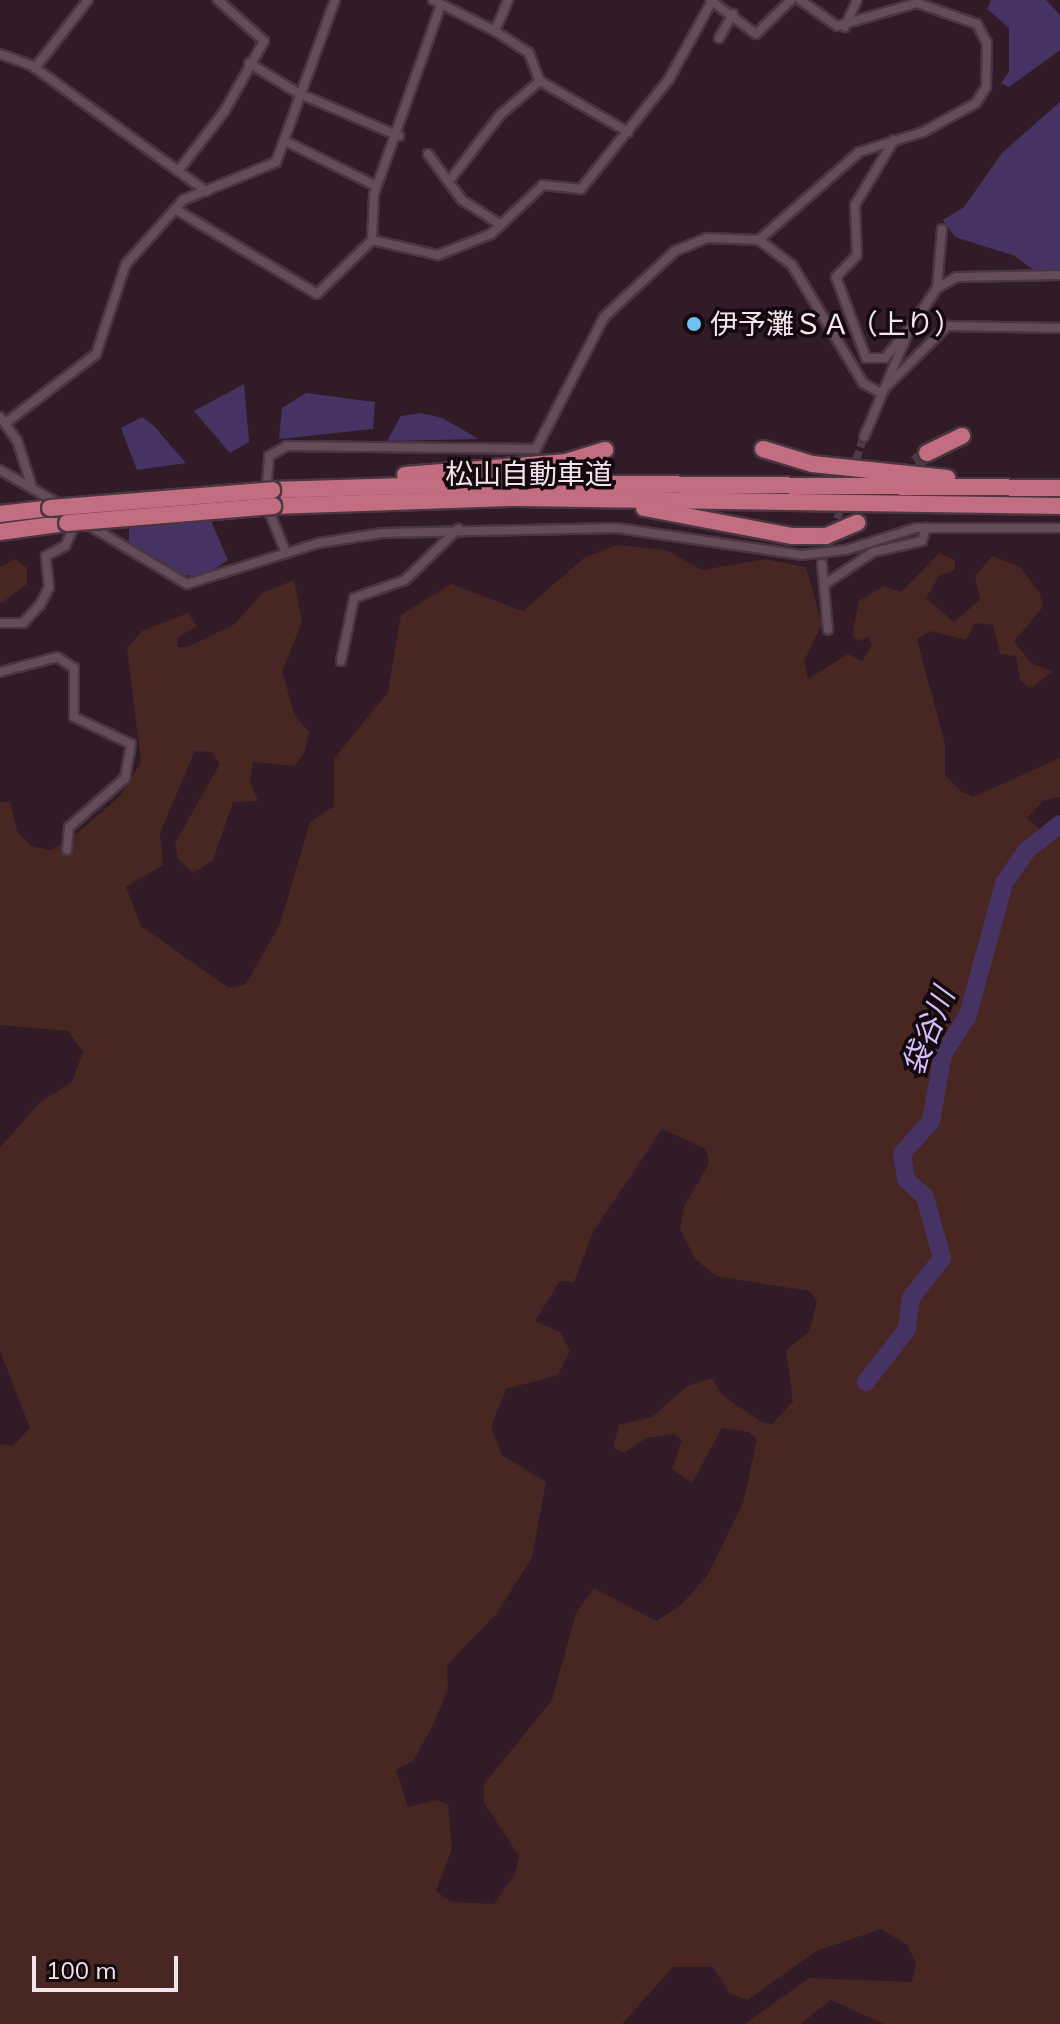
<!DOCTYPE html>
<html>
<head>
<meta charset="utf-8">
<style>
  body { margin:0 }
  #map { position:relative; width:1060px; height:2024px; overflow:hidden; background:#311b27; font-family:Mulish,"Noto Sans JP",sans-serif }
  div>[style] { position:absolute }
  .green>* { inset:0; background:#482622 }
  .water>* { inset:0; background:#473363 }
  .river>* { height:18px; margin:-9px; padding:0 9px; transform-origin:9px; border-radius:9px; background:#473363 }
  .minor-tunnel>* { height:8px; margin-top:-4px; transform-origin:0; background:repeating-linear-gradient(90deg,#4e3945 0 8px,transparent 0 12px) }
  .motorway-tunnel>* { height:16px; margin-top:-8px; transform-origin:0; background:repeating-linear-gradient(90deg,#4e3945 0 16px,transparent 0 24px) }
  .roads { filter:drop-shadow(2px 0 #483641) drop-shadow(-2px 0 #483641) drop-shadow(0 2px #483641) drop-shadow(0 -2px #483641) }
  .minor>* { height:8px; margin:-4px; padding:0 4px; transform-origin:4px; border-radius:4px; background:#654c5a }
  .motorway>* { height:16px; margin:-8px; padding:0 8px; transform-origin:8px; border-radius:8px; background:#c36d80 }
  .bridges { filter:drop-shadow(2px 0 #483641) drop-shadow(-2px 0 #483641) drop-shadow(0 2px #483641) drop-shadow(0 -2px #483641) }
  .motorway-bridge>* { height:16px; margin:-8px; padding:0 8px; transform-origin:8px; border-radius:8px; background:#c36d80 }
  .dots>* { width:22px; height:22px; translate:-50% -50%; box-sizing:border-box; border:4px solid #13090e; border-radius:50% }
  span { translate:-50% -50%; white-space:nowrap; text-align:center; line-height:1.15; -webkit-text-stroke:7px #13090e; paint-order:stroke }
  .poi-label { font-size:28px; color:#f4e5ed }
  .left { translate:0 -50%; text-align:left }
  .street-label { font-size:28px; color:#f4e5ed }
  .water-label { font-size:30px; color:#d5befd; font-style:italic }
  .scale { position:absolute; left:32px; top:1956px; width:146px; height:36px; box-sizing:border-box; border:4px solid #f4e5ed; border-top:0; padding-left:10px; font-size:24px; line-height:28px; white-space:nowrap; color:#f4e5ed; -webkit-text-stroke:6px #13090e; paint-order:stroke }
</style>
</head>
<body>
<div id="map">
  <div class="green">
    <i style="clip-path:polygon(evenodd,617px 545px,666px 550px,702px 570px,765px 559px,806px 567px,822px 624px,804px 661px,808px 679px,848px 654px,862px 661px,872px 645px,868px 637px,858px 641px,852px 635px,859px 601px,884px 586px,901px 592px,939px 553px,955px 560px,955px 570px,939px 576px,926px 598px,954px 622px,980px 600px,975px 576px,992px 556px,1020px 567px,1040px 594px,1043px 607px,1014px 641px,1031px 663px,1053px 672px,1030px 688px,1020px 681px,1016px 656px,1000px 654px,993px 625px,975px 623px,966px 640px,931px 631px,917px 639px,945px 744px,945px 775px,962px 792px,973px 797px,1060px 758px,1060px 797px,1043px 801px,1027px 818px,1047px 835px,1060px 834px,1060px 2024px,884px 2024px,831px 2000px,801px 2024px,745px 2024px,809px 1978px,912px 1982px,916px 1963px,907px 1945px,881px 1929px,816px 1951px,748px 2000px,730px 1994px,713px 1967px,673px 1967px,622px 2024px,0 2024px,0 1444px,13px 1446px,30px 1428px,0 1351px,0 1148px,39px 1103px,72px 1082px,83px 1052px,68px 1031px,0 1025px,0 802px,10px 802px,17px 831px,31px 846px,51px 850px,71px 839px,120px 796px,141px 762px,127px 648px,142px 631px,188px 613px,197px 626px,177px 638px,178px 647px,188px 647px,235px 624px,262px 593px,294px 580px,302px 622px,282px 672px,295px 716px,309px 732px,304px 753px,294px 766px,253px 762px,250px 781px,258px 801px,233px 802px,213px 860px,193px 873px,178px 859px,175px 843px,220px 764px,212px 752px,195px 751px,160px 833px,163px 865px,126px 887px,141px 926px,229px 988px,246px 984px,280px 924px,310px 822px,334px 806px,334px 759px,388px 692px,401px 615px,451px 584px,523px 611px,584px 558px,617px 545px,662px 1129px,706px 1149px,709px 1164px,684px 1206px,680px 1230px,696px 1260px,716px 1276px,809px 1291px,817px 1300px,809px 1332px,786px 1350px,793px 1402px,772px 1424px,762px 1422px,722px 1395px,712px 1378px,687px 1386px,652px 1417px,619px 1425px,613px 1447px,624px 1453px,646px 1438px,674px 1434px,682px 1440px,672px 1469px,692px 1483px,722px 1428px,749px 1432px,757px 1440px,743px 1503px,707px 1576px,680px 1606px,656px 1621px,594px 1588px,576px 1613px,552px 1700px,484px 1784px,484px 1803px,519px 1856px,515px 1874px,494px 1904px,451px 1902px,436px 1891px,452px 1849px,448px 1805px,437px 1800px,408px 1807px,396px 1770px,413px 1761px,434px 1723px,448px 1689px,447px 1665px,497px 1613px,532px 1557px,546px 1482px,502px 1455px,491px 1427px,506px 1389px,558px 1375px,570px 1351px,560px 1332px,535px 1321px,560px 1281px,574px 1282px,593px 1232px,662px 1129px)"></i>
    <i style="clip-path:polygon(15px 559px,27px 568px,27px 584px,0 604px,0 567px)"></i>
  </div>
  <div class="water">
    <i style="clip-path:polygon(991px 0,1046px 0,1060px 15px,1060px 50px,1009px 87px,1001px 83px,1009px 72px,1009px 28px,987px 9px)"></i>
    <i style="clip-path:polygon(1060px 102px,1060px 271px,1032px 269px,1015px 256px,955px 237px,943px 220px,964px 207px,1003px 152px)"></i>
    <i style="clip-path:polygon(244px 384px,249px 442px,230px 453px,194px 411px)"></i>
    <i style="clip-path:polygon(306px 393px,375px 402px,373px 429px,279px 439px,282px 408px)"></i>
    <i style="clip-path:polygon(421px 413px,442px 418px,479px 439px,387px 441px,401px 416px)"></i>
    <i style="clip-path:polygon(142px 417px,153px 425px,186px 463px,137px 470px,121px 428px)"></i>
    <i style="clip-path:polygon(211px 521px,228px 560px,202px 578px,175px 573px,129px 545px,129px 528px)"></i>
  </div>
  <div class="river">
    <i style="left:866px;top:1382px;width:67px;rotate:-52.3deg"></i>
    <i style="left:907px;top:1329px;width:31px;rotate:-83deg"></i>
    <i style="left:911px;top:1298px;width:51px;rotate:-52.2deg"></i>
    <i style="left:942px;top:1258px;width:63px;rotate:-105.6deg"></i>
    <i style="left:925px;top:1197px;width:26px;rotate:-137deg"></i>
    <i style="left:906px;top:1179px;width:25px;rotate:-99deg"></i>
    <i style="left:902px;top:1154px;width:44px;rotate:-48.7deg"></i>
    <i style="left:931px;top:1121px;width:68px;rotate:-79.8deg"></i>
    <i style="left:943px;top:1054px;width:46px;rotate:-57.3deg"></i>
    <i style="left:968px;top:1015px;width:137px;rotate:-74.7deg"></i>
    <i style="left:1004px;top:883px;width:39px;rotate:-55deg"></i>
    <i style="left:1026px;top:851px;width:43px;rotate:-38.5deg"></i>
  </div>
  <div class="minor-tunnel">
    <i style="left:853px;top:470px;width:35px;rotate:-72deg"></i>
    <i style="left:822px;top:564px;width:65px;rotate:-71.3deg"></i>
  </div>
  <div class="motorway-tunnel">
    <i style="left:899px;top:480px;width:39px;rotate:-44deg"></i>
  </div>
  <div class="roads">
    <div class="minor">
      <i style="left:433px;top:0;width:69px;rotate:26.6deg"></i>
      <i style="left:495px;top:31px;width:34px;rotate:-67deg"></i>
      <i style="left:710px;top:0;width:57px;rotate:36.5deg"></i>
      <i style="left:756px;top:34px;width:49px;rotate:-44.2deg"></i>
      <i style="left:845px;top:27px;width:30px;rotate:-66deg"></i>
      <i style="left:495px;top:31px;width:40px;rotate:32.9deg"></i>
      <i style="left:529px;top:53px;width:30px;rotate:69deg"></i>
      <i style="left:540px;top:81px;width:102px;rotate:30.1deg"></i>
      <i style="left:719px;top:38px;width:28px;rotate:-60deg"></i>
      <i style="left:0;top:54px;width:33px;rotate:20deg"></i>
      <i style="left:31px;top:65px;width:216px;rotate:35.8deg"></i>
      <i style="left:249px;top:63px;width:57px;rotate:31.5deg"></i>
      <i style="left:298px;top:93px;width:110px;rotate:23.1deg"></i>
      <i style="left:35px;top:68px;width:86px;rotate:-52.1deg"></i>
      <i style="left:287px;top:142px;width:99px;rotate:26.3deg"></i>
      <i style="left:428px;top:154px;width:57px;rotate:53.5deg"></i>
      <i style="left:462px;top:200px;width:46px;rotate:32.7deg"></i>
      <i style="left:178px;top:171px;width:75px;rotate:-52.1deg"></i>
      <i style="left:224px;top:112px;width:81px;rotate:-60.6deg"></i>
      <i style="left:264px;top:41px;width:62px;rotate:-138.3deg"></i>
      <i style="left:449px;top:181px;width:83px;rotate:-52.3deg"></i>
      <i style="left:500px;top:115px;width:52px;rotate:-40.4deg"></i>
      <i style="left:175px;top:209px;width:165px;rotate:30.9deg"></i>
      <i style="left:317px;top:294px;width:77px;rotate:-44.5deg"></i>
      <i style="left:372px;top:240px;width:46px;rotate:-87.5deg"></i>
      <i style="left:374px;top:194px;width:201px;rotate:-70.5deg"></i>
      <i style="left:372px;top:240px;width:68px;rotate:12.8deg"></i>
      <i style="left:438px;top:255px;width:57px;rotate:-21.6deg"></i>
      <i style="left:491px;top:234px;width:71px;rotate:-43.3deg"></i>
      <i style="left:543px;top:185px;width:38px;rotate:6deg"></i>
      <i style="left:581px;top:189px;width:141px;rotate:-51.3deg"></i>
      <i style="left:669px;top:79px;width:89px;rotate:-61.1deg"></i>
      <i style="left:759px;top:240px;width:133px;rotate:-41.3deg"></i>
      <i style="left:859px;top:152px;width:67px;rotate:-17.4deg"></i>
      <i style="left:923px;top:132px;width:60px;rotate:-28.7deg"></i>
      <i style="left:976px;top:103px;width:19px;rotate:-58deg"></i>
      <i style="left:986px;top:87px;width:44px;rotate:-88.7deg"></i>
      <i style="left:987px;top:43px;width:21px;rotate:-118deg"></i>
      <i style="left:977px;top:24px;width:64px;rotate:-160.7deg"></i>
      <i style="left:917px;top:3px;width:83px;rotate:164deg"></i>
      <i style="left:837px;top:26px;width:45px;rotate:-144.9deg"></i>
      <i style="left:937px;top:288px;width:59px;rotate:-85.2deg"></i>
      <i style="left:910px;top:328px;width:48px;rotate:-56deg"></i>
      <i style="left:937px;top:288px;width:23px;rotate:-29deg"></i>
      <i style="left:957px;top:277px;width:103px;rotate:-1.1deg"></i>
      <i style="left:0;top:417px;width:29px;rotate:54deg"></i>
      <i style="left:17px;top:440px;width:46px;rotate:72.3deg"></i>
      <i style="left:7px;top:422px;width:112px;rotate:-37.4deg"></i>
      <i style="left:96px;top:354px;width:95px;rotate:-71.6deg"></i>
      <i style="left:126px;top:264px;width:86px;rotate:-48.3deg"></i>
      <i style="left:183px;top:200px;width:100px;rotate:-22.2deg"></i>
      <i style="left:276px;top:162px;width:172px;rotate:-70deg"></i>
      <i style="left:864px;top:437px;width:118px;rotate:-67.1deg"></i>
      <i style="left:910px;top:328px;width:39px;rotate:130deg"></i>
      <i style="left:885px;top:358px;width:19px;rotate:180deg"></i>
      <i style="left:866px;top:358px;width:86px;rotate:-110.3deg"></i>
      <i style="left:836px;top:277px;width:30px;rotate:-46deg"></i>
      <i style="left:857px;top:255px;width:50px;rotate:-92.3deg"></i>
      <i style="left:855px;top:205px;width:76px;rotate:-59deg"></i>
      <i style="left:0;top:470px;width:70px;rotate:29.8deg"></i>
      <i style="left:266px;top:493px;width:37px;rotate:-85deg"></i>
      <i style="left:269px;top:456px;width:21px;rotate:-29deg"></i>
      <i style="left:287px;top:446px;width:249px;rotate:0.7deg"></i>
      <i style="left:536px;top:449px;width:148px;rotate:-62.7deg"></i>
      <i style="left:604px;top:317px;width:97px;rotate:-42.9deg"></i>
      <i style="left:675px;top:251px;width:35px;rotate:-22deg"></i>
      <i style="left:707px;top:238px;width:52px;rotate:2.2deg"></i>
      <i style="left:759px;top:240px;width:41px;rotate:37.1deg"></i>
      <i style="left:792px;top:265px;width:138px;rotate:59deg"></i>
      <i style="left:863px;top:383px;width:20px;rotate:30deg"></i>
      <i style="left:880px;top:393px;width:95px;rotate:-45deg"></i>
      <i style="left:947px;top:326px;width:113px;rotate:1deg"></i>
      <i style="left:267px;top:506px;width:51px;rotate:68deg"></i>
      <i style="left:85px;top:523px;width:119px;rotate:30.9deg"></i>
      <i style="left:187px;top:584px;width:138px;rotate:-17.3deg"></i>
      <i style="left:319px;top:543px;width:64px;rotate:-9deg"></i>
      <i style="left:382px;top:533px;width:235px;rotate:-1.2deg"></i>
      <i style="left:617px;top:528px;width:186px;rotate:8.3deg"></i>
      <i style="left:801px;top:555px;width:45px;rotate:-6.3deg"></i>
      <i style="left:846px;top:550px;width:73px;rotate:-17.4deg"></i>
      <i style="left:916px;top:528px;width:144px"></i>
      <i style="left:822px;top:564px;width:66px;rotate:84.8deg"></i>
      <i style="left:825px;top:584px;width:58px;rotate:-33.7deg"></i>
      <i style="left:873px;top:552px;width:50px;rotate:-12.7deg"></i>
      <i style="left:922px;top:541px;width:14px;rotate:-73deg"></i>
      <i style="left:0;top:623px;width:23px"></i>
      <i style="left:23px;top:623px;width:25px;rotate:-47deg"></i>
      <i style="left:40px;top:605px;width:20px;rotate:-63deg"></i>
      <i style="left:49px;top:587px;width:31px;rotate:-96deg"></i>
      <i style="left:46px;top:556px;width:21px;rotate:-28deg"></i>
      <i style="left:65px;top:546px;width:26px;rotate:-65deg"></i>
      <i style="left:341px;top:661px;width:64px;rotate:-78.3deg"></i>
      <i style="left:354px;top:598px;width:54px;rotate:-19.4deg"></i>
      <i style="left:405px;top:580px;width:74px;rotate:-43.9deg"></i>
      <i style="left:0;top:672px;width:59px;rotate:-14.7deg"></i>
      <i style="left:57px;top:657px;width:20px;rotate:33deg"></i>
      <i style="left:74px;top:668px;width:49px;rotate:90deg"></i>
      <i style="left:74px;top:717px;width:63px;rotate:25.3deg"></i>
      <i style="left:131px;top:744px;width:35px;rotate:100deg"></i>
      <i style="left:125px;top:778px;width:74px;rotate:138.8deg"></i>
      <i style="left:69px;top:827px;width:23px;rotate:95deg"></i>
    </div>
    <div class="motorway">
      <i style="left:763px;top:449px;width:51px;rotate:17deg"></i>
      <i style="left:812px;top:464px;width:136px;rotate:5.9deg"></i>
      <i style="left:927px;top:453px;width:39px;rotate:-26deg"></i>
      <i style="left:405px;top:475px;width:162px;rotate:-4.6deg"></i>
      <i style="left:566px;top:462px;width:41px;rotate:-17.1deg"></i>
      <i style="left:272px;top:490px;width:241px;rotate:-1.7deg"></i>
      <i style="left:513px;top:483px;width:547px;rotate:0.52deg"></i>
      <i style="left:273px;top:506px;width:245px;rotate:-1.9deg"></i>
      <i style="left:518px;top:498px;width:542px;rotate:0.85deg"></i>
      <i style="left:644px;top:508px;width:151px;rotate:10.7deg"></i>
      <i style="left:792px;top:536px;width:34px"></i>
      <i style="left:826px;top:536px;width:34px;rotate:-23deg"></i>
      <i style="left:0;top:514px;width:50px;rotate:-6.8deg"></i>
      <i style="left:0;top:532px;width:68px;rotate:-7.7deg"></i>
    </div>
  </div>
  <div class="bridges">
    <div class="motorway-bridge">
      <i style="left:50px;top:508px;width:223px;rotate:-4.6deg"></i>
      <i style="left:67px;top:523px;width:207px;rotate:-4.7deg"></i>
    </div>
  </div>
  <div class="dots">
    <i style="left:694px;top:324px;background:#6fc2f4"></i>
  </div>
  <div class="poi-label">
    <span class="left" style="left:710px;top:324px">伊予灘ＳＡ（上り）</span>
  </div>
  <div class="street-label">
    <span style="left:529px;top:474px">松山自動車道</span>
  </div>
  <div class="water-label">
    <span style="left:928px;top:1031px;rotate:-68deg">袋谷川</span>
  </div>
  <div class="scale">100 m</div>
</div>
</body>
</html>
